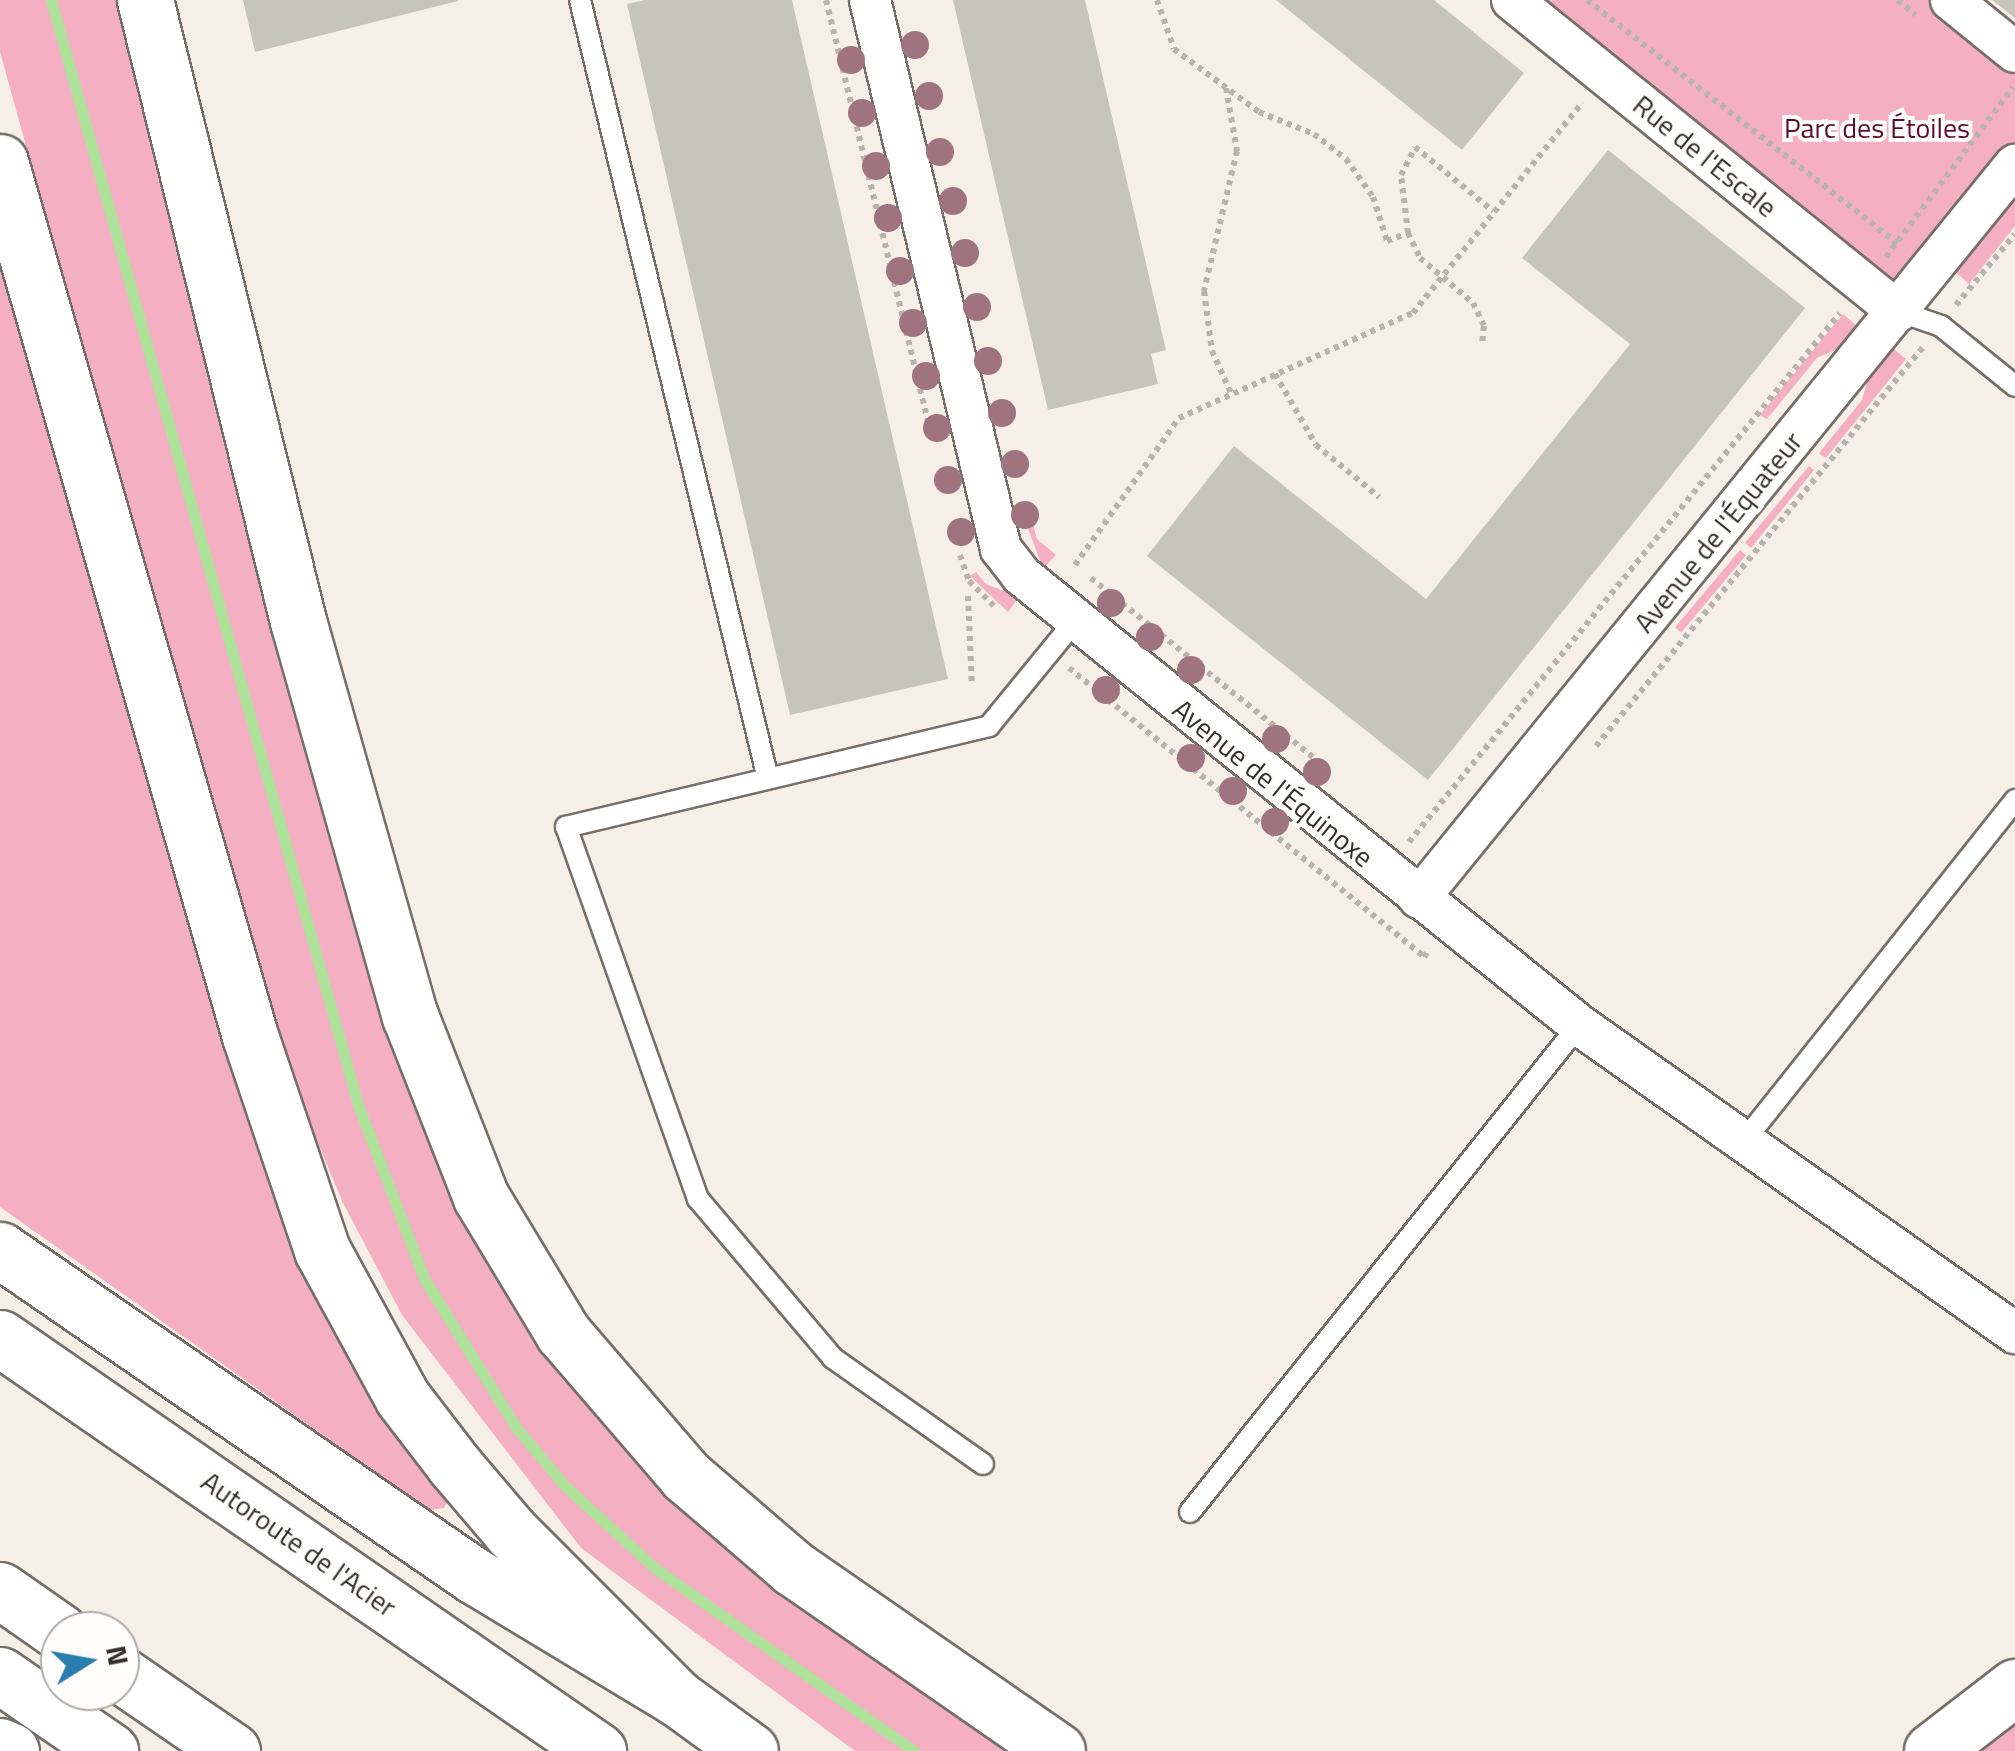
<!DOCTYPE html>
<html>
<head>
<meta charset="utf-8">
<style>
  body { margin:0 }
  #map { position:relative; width:2015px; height:1751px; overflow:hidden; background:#f6efe7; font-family:"Titillium Web",sans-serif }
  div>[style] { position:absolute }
  .green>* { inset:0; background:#f4b0c2; transform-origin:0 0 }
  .stream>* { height:11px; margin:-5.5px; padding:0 5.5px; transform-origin:5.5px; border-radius:5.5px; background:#aee199 }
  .building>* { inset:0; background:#c5c5bb }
  .path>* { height:6px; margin-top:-3px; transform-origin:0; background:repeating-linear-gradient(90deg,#b8b3ac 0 5px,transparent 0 10px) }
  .roads { filter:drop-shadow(2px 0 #766f69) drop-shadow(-2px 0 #766f69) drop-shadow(0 2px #766f69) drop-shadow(0 -2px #766f69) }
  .lane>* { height:20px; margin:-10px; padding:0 10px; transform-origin:10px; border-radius:10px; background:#fff }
  .street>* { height:40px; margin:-20px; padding:0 20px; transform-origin:20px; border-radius:20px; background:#fff }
  .highway>* { height:55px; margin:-27.5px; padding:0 27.5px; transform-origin:27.5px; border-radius:27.5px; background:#fff }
  .trees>* { width:28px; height:28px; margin:-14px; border-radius:50%; background:#a07381 }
  span { translate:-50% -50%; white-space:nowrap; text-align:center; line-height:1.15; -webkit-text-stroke:8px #fffdfc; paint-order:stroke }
  .park-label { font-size:28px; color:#5a0d2d }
  .street-label { font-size:28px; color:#312f2c }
  .north { position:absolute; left:40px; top:1611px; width:100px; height:100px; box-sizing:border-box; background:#fffdfc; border:2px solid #adaba9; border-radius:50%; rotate:79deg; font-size:28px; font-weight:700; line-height:40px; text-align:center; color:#312f2c }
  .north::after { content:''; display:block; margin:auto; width:35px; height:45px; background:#2a7eae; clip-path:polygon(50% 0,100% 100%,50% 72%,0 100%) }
</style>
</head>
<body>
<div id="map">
  <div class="green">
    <i style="clip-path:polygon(0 0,134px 0,268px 557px,540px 1333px,1029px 1751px,855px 1751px,581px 1548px,402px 1315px,342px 1201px,269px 1024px,0 52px)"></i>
    <i style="clip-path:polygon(1512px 0,1951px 0,2015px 52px,2015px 165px,1898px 311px)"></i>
    <i style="clip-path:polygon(2015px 195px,2015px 226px,1969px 284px,1953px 270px)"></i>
    <i style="clip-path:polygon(0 253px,212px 997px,448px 1501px,444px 1508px,429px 1510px,0 1207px)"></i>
    <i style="clip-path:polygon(1843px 314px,1859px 328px,1842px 347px,1817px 358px,1767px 419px,1760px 415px)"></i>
    <i style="clip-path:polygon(1890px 346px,1906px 359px,1826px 458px,1819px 453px,1862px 400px,1869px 375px)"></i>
    <i style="clip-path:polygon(1809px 466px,1814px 470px,1751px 548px,1745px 543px)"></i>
    <i style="clip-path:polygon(1029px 509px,1037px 539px,1056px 555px,1043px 569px,1022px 512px)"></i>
    <i style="left:1740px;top:550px;width:8px;height:101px;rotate:40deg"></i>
    <i style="clip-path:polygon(976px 572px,986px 584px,1019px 597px,1008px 612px,970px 576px)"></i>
    <i style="clip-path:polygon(2015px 1712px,2015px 1751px,1969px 1751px)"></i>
  </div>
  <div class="stream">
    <i style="left:51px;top:0;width:1147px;rotate:74.47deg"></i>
    <i style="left:358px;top:1105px;width:187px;rotate:69.1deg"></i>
    <i style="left:425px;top:1280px;width:172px;rotate:58.3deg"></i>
    <i style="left:515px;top:1426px;width:78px;rotate:50.2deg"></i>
    <i style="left:565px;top:1486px;width:123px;rotate:42.4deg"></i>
    <i style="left:656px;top:1569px;width:316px;rotate:35.2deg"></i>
  </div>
  <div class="building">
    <i style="clip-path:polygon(243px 0,458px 0,458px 1px,255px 52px)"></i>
    <i style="clip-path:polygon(645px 0,792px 0,948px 679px,790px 715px,627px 4px)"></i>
    <i style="clip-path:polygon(953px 0,1085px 0,1166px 350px,1151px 354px,1158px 384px,1048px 410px)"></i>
    <i style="clip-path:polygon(1276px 0,1434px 0,1524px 73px,1462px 150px)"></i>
    <i style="clip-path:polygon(1992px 0,2015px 0,2015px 18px)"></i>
    <i style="clip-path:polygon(1608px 150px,1805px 308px,1428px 780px,1147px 556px,1234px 446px,1426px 599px,1630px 344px,1522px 258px)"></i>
  </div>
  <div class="path">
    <i style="left:826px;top:0;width:434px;rotate:76.4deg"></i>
    <i style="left:1157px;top:0;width:52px;rotate:70.9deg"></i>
    <i style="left:1174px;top:49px;width:106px;rotate:36.5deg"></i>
    <i style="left:1259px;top:112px;width:59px;rotate:21.8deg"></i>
    <i style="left:1314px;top:134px;width:41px;rotate:38deg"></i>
    <i style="left:1346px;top:159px;width:47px;rotate:54.6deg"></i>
    <i style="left:1373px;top:197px;width:46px;rotate:72.3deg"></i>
    <i style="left:1387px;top:241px;width:22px;rotate:-21deg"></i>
    <i style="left:1408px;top:233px;width:28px;rotate:64deg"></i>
    <i style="left:1420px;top:258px;width:70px;rotate:40.3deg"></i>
    <i style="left:1473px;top:303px;width:25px;rotate:64deg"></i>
    <i style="left:1484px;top:326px;width:18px;rotate:96deg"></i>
    <i style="left:1587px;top:0;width:394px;rotate:38.1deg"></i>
    <i style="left:1898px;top:0;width:23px;rotate:40deg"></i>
    <i style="left:1226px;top:88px;width:64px;rotate:80.1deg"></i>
    <i style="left:1237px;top:151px;width:144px;rotate:103.3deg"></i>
    <i style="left:1204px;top:291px;width:61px;rotate:82.4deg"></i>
    <i style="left:1212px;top:351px;width:46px;rotate:65.7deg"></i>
    <i style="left:1408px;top:233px;width:58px;rotate:-96.9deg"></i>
    <i style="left:1401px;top:175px;width:31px;rotate:-63deg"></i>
    <i style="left:1415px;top:147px;width:101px;rotate:39.4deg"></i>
    <i style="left:1886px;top:257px;width:212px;rotate:-53.2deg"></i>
    <i style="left:1956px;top:305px;width:92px;rotate:-50.3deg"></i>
    <i style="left:1275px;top:374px;width:82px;rotate:60deg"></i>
    <i style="left:1316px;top:445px;width:82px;rotate:39.5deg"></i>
    <i style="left:960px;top:555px;width:28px;rotate:71deg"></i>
    <i style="left:969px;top:581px;width:35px;rotate:45deg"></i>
    <i style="left:1075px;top:565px;width:180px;rotate:-54.7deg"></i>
    <i style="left:1179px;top:418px;width:256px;rotate:-24.2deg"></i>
    <i style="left:1413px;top:313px;width:270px;rotate:-51.2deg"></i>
    <i style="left:1091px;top:578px;width:287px;rotate:38.9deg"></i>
    <i style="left:968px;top:596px;width:90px;rotate:87.5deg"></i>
    <i style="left:1069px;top:668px;width:458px;rotate:39.1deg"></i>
    <i style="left:1424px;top:957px;width:10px;rotate:-53deg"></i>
    <i style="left:1596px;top:746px;width:517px;rotate:-50.65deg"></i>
    <i style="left:1409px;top:842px;width:682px;rotate:-50.83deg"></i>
  </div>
  <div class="roads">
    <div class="lane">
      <i style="left:580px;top:0;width:801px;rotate:76.43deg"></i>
      <i style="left:1898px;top:311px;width:46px;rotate:19.2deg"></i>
      <i style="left:1941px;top:326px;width:95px;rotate:39deg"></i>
      <i style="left:1744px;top:1141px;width:436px;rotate:-51.5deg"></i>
      <i style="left:983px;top:1464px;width:184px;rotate:-144.8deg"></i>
      <i style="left:833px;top:1358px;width:209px;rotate:-130.3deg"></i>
      <i style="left:698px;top:1199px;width:395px;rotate:-109.5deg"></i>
      <i style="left:566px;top:827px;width:435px;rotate:-13.4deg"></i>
      <i style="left:989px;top:726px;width:134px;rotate:-50.7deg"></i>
      <i style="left:1190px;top:1512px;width:623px;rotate:-51.38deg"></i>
    </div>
    <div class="street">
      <i style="left:870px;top:0;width:564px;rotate:76.58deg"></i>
      <i style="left:1001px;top:549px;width:33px;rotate:52deg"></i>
      <i style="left:1021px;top:575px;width:717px;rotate:38.88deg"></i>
      <i style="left:1579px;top:1025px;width:534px;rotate:35.24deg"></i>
      <i style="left:1512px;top:0;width:496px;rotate:38.9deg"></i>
      <i style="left:1951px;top:0;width:82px;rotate:39.1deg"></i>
      <i style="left:1419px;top:898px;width:945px;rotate:-50.89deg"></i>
    </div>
    <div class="highway">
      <i style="left:145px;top:0;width:640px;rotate:76.16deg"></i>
      <i style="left:298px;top:621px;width:411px;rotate:74.2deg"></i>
      <i style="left:410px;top:1016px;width:194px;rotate:68.6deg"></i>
      <i style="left:481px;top:1197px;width:159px;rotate:58.9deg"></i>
      <i style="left:563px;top:1333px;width:189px;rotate:49.3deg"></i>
      <i style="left:686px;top:1476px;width:141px;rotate:40.7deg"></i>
      <i style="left:793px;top:1568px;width:321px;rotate:34.7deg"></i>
      <i style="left:0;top:162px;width:909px;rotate:74.04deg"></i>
      <i style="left:250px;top:1036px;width:226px;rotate:71.4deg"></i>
      <i style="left:322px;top:1250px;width:167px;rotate:61.4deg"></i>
      <i style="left:402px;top:1397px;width:87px;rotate:52.5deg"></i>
      <i style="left:455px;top:1466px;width:88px;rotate:49.6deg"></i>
      <i style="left:512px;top:1533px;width:233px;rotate:45deg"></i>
      <i style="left:0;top:1250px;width:574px;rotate:34.49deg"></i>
      <i style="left:473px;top:1575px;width:238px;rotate:31.1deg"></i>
      <i style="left:677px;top:1698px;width:90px;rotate:36deg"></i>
      <i style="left:0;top:1338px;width:727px;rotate:34.63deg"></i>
      <i style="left:0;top:1590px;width:73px;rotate:35deg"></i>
      <i style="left:120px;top:1674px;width:136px;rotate:34.5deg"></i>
      <i style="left:0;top:1675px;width:134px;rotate:34.6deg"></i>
      <i style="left:0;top:1746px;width:12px;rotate:24deg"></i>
      <i style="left:1932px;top:1751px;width:105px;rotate:-37.6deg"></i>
    </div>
  </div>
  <div class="trees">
    <i style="left:915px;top:45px"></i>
    <i style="left:851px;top:60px"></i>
    <i style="left:929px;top:96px"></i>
    <i style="left:862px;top:113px"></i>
    <i style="left:940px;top:152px"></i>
    <i style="left:876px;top:166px"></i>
    <i style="left:953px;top:201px"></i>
    <i style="left:888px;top:218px"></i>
    <i style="left:965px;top:253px"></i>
    <i style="left:900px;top:271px"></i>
    <i style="left:977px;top:307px"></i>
    <i style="left:913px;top:323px"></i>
    <i style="left:988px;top:361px"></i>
    <i style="left:926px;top:376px"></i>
    <i style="left:1002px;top:413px"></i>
    <i style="left:937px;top:428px"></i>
    <i style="left:1015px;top:464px"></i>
    <i style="left:948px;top:480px"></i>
    <i style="left:1025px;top:515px"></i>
    <i style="left:961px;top:532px"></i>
    <i style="left:1111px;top:603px"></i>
    <i style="left:1150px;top:637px"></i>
    <i style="left:1191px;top:670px"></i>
    <i style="left:1106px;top:690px"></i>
    <i style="left:1276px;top:739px"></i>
    <i style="left:1191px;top:758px"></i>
    <i style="left:1317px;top:772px"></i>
    <i style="left:1233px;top:791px"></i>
    <i style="left:1275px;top:822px"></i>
  </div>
  <div class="park-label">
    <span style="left:1877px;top:128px">Parc des Étoiles</span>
  </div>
  <div class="street-label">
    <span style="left:1705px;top:156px;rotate:39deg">Rue de l'Escale</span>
    <span style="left:1718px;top:532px;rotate:-51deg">Avenue de l'Équateur</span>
    <span style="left:1273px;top:783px;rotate:39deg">Avenue de l'Équinoxe</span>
    <span style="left:299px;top:1544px;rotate:35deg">Autoroute de l'Acier</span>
  </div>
  <div class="north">N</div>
</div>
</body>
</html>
